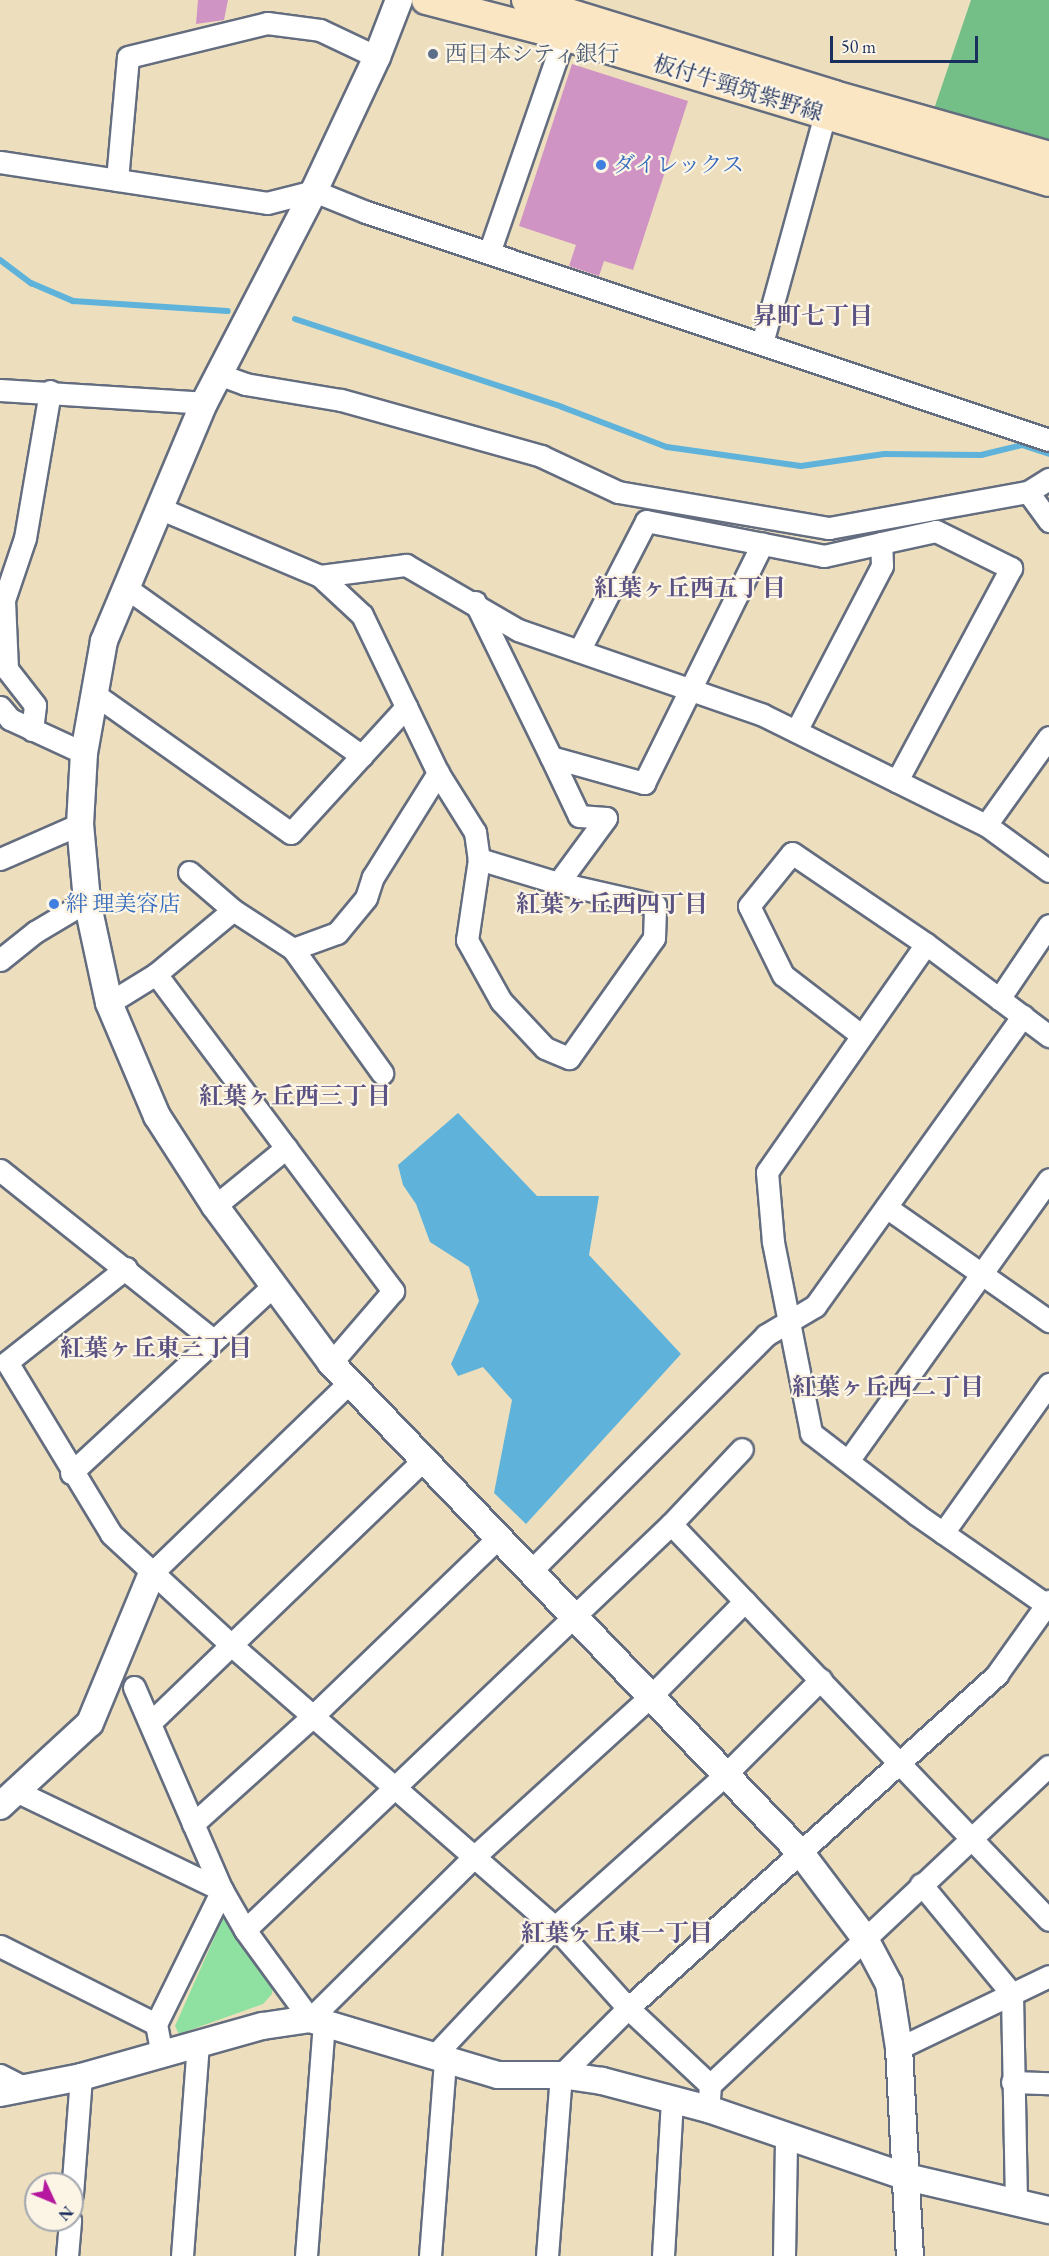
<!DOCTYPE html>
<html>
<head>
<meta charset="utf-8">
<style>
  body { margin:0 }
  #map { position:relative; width:1049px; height:2256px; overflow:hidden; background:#eddfbd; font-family:"EB Garamond","Noto Serif JP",serif }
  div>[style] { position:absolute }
  .green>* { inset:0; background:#8fe1a1 }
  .forest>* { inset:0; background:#73bf87 }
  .water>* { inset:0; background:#5fb3db }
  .stream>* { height:6px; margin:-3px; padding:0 3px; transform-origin:3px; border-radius:3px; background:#5fb3db }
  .building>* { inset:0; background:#d094c4 }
  .roads { filter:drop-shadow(2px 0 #646d7f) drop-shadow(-2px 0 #646d7f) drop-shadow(0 2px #646d7f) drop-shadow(0 -2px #646d7f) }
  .minor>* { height:21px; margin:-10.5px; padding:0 10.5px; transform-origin:10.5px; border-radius:10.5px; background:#fff }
  .tertiary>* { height:26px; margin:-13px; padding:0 13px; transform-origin:13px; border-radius:13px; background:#fff }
  .secondary>* { height:28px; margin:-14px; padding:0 14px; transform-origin:14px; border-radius:14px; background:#fbe6c4 }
  .dots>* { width:16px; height:16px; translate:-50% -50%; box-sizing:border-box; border:3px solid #fcf5e5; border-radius:50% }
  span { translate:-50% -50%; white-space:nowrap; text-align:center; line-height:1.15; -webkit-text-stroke:4.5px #fcf5e5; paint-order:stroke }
  .service-label { font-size:22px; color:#4e5e75 }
  .left { translate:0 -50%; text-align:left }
  .street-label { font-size:22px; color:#1b2f5e }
  .shop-label { font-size:22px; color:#366cbe }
  .neighbourhood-label { font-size:24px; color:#5a5282; font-weight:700 }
  .north { position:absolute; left:24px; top:2172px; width:60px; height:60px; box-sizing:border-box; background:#fcf5e5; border:2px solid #a2a6af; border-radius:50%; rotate:134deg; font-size:16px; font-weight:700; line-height:24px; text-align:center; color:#1b2f5e }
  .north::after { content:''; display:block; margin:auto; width:21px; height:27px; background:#b5179e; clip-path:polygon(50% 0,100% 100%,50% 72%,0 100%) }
  .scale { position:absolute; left:830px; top:36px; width:148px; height:27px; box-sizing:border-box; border:3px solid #1b2f5e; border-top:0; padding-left:8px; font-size:18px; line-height:21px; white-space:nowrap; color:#1b2f5e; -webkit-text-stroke:4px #fcf5e5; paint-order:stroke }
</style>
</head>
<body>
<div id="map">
  <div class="green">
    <i style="clip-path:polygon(224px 1916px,230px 1917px,273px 1985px,272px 1994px,263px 2004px,179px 2034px,175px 2026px)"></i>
  </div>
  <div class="forest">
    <i style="clip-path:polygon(971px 0,1049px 0,1049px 141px,934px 109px)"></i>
  </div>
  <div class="water">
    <i style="clip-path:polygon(458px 1113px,537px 1196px,599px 1196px,589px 1255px,681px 1354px,526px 1524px,494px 1493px,512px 1400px,483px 1367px,458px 1376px,451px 1364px,479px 1301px,469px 1267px,430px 1242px,416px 1204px,403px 1185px,398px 1165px)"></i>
  </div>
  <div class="stream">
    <i style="left:0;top:260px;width:39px;rotate:37deg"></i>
    <i style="left:31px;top:283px;width:46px;rotate:23.2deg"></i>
    <i style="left:73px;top:301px;width:155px;rotate:3.7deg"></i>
    <i style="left:295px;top:319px;width:281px;rotate:18.2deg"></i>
    <i style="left:562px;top:407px;width:112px;rotate:20.9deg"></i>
    <i style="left:667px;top:447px;width:135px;rotate:8.1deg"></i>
    <i style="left:801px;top:466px;width:84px;rotate:-8.2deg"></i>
    <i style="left:884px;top:454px;width:97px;rotate:0.6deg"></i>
    <i style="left:981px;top:455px;width:42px;rotate:-13.7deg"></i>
    <i style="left:1022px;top:445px;width:28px;rotate:18deg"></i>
  </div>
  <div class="building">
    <i style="clip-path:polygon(198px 0,228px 0,224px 20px,196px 24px)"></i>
    <i style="clip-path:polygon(572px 64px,688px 101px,633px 270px,604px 261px,599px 276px,569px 266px,576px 245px,519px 226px)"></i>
  </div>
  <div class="roads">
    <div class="minor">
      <i style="left:0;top:162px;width:270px;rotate:8.7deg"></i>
      <i style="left:267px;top:203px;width:49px;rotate:-14.3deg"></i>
      <i style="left:314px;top:191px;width:56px;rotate:22deg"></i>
      <i style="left:366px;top:212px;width:720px;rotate:18.46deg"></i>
      <i style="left:117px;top:180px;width:123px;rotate:-84.9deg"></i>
      <i style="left:128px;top:57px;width:143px;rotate:-13.7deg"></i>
      <i style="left:267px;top:23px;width:53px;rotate:7.5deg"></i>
      <i style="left:320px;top:30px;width:63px;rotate:25.3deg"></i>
      <i style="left:490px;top:250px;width:226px;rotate:-70.9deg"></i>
      <i style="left:762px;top:343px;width:238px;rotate:-74.6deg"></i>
      <i style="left:218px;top:374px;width:29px;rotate:20deg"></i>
      <i style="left:245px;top:384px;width:97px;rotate:9.5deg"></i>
      <i style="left:341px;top:400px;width:208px;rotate:15.6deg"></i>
      <i style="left:541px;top:456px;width:85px;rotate:25.1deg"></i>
      <i style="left:618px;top:492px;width:214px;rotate:9.7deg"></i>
      <i style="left:829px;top:528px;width:202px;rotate:-10.3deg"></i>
      <i style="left:1028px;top:492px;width:25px;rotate:-32deg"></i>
      <i style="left:0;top:390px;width:204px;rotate:3.6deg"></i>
      <i style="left:1028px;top:492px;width:36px;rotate:54deg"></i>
      <i style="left:159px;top:508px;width:175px;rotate:22.9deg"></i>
      <i style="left:320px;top:576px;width:57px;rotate:42.9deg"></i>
      <i style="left:362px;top:615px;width:175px;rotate:64.3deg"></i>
      <i style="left:438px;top:773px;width:70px;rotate:57.9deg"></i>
      <i style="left:475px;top:832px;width:27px;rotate:82deg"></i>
      <i style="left:479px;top:859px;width:82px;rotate:98.4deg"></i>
      <i style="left:467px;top:940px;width:70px;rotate:60.9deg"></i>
      <i style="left:501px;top:1001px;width:64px;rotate:46.9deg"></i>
      <i style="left:545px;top:1048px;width:26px;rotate:23deg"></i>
      <i style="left:569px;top:1058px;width:147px;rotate:-54.7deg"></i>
      <i style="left:654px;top:938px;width:33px;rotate:-88deg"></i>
      <i style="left:655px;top:905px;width:99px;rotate:-167.2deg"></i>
      <i style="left:558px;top:883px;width:83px;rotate:-163.1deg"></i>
      <i style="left:320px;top:576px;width:87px;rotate:-7.3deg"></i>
      <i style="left:406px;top:565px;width:129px;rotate:30.1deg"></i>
      <i style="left:518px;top:630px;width:259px;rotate:19.1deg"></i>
      <i style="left:763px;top:715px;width:249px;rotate:26.3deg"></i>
      <i style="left:986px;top:825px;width:78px;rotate:36.1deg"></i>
      <i style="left:125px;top:587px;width:291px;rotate:35.5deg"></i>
      <i style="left:475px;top:602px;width:173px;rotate:63.9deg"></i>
      <i style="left:551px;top:757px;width:97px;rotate:15.6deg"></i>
      <i style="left:644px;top:783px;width:267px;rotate:-63.7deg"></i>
      <i style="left:579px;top:651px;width:146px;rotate:-62.7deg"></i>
      <i style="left:646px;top:521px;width:181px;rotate:11.1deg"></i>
      <i style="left:824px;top:556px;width:58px;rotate:-12.8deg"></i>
      <i style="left:93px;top:693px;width:242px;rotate:35.3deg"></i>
      <i style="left:291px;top:833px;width:171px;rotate:-47.6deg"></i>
      <i style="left:0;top:707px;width:16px;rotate:50deg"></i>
      <i style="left:10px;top:719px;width:81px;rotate:24.7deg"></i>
      <i style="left:32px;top:730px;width:25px;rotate:-83deg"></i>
      <i style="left:35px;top:705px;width:46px;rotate:-127.9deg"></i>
      <i style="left:7px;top:669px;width:69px;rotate:-92.5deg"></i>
      <i style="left:4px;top:600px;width:65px;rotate:-71.3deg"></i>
      <i style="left:25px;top:538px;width:149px;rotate:-80.3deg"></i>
      <i style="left:796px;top:731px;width:186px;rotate:-62.5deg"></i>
      <i style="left:882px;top:566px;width:23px;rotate:-92deg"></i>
      <i style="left:881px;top:543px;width:56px;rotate:-12.3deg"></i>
      <i style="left:936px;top:531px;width:84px;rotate:26.3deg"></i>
      <i style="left:1011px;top:568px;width:242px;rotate:118.2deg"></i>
      <i style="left:551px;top:757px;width:65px;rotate:64.6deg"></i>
      <i style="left:579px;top:816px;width:27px;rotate:4deg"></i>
      <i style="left:606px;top:818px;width:81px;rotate:126.4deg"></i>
      <i style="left:986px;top:825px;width:108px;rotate:-54.4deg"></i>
      <i style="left:0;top:859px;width:87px;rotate:-23.6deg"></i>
      <i style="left:189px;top:872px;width:58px;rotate:40.8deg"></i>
      <i style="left:233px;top:910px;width:72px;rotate:33deg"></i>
      <i style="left:293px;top:949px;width:153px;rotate:54.3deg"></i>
      <i style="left:926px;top:944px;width:278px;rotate:124.9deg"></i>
      <i style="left:767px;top:1172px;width:70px;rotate:85.1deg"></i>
      <i style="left:773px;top:1242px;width:195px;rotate:78.7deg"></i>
      <i style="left:811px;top:1433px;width:133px;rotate:37.6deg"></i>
      <i style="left:916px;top:1514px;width:160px;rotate:34.8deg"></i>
      <i style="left:293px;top:949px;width:47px;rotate:-20deg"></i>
      <i style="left:337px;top:933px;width:45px;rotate:-50.4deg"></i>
      <i style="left:366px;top:898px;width:22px;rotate:-72deg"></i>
      <i style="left:373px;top:877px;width:123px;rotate:-58deg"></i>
      <i style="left:0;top:960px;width:45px;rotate:-38.7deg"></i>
      <i style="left:35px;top:932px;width:61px;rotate:-30.8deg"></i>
      <i style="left:156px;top:974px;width:100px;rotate:-39.7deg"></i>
      <i style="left:999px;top:999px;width:89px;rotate:-56deg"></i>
      <i style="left:109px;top:1003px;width:55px;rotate:-31.7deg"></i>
      <i style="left:156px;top:974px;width:396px;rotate:53.2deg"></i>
      <i style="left:393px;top:1291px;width:95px;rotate:130.7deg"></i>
      <i style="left:861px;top:1035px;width:98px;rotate:-142.4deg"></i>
      <i style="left:783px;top:975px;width:77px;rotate:-116.2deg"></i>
      <i style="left:749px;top:906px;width:68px;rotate:-50.9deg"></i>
      <i style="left:792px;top:853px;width:162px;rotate:34.2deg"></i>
      <i style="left:926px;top:944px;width:154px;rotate:36.8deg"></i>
      <i style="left:0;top:1170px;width:273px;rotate:38.6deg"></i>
      <i style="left:215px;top:1206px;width:92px;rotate:-39.2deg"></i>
      <i style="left:886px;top:1207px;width:199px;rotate:35deg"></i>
      <i style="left:126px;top:1268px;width:152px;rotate:141.7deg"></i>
      <i style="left:7px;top:1362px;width:201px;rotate:58.8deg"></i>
      <i style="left:111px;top:1534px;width:161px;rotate:42.7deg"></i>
      <i style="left:229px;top:1643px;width:432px;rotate:41.1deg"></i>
      <i style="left:555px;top:1927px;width:109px;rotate:48deg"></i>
      <i style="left:628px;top:2008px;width:112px;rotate:43.2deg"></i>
      <i style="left:848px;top:1461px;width:346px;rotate:-54.5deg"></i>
      <i style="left:71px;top:1473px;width:277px;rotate:-42.8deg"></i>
      <i style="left:671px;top:1524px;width:547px;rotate:46.33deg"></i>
      <i style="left:943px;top:1533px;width:183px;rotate:-54.6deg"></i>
      <i style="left:530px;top:1572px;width:334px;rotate:-45.1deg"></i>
      <i style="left:766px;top:1335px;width:57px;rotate:-30.6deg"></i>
      <i style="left:815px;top:1306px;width:357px;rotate:-54.4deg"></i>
      <i style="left:152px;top:1573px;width:274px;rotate:-44deg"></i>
      <i style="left:134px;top:1687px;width:221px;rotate:66.6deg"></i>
      <i style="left:222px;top:1890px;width:46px;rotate:60.1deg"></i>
      <i style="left:245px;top:1930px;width:110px;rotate:53.9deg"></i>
      <i style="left:310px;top:2019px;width:232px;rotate:-44.7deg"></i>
      <i style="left:475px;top:1856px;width:239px;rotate:-42.3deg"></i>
      <i style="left:652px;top:1695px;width:132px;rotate:-45.3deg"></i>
      <i style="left:150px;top:1723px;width:380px;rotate:-43.9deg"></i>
      <i style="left:16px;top:1791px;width:229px;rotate:25.7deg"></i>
      <i style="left:222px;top:1890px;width:149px;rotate:116.2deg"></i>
      <i style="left:156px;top:2024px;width:32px;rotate:79deg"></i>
      <i style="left:193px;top:1824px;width:163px;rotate:-42deg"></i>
      <i style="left:314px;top:1715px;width:255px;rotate:-43.9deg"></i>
      <i style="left:921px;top:1884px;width:143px;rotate:50.4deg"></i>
      <i style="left:1012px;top:1994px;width:207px;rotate:88.9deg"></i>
      <i style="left:245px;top:1930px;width:588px;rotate:-43.62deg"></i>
      <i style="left:671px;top:1524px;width:103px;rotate:-46.6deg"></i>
      <i style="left:0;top:1946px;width:174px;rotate:26.6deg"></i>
      <i style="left:899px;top:2048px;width:166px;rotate:-25.6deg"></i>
      <i style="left:433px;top:2057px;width:178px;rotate:-46.8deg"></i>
      <i style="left:555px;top:1927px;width:229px;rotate:-41.8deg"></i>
      <i style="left:726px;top:1774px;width:134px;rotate:-45deg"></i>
      <i style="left:0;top:2075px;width:27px;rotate:27deg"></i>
      <i style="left:1012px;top:2082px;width:37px;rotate:2deg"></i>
      <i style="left:709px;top:2099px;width:14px;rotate:-86deg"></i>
      <i style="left:710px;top:2085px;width:465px;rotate:-43.3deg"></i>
      <i style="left:72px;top:2194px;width:117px;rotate:-85.6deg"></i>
      <i style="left:67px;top:2256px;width:36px;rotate:-85deg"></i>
      <i style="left:182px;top:2256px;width:212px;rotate:-85.7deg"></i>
      <i style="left:306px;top:2256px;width:235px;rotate:-85.6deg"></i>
      <i style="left:430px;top:2256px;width:196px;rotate:-85.6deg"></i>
      <i style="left:547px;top:2256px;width:182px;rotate:-85.6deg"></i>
      <i style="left:561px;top:2075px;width:95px;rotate:-45deg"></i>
      <i style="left:628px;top:2008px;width:498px;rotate:-42.1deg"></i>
      <i style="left:997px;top:1674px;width:90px;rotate:-54.5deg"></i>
      <i style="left:663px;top:2256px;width:156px;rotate:-86.7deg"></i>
      <i style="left:784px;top:2256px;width:119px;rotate:-89deg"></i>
    </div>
    <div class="tertiary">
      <i style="left:399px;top:0;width:61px;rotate:111.1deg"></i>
      <i style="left:377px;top:57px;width:148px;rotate:115.2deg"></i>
      <i style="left:314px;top:191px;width:239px;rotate:117.4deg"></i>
      <i style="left:204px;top:403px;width:258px;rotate:112.8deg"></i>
      <i style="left:104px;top:641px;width:114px;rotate:100.1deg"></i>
      <i style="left:84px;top:753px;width:71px;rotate:93.2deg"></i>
      <i style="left:80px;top:824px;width:77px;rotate:84.8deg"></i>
      <i style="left:87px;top:901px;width:104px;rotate:77.8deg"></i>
      <i style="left:109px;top:1003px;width:123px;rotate:67deg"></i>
      <i style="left:157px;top:1116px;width:107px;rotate:57.2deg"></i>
      <i style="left:215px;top:1206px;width:195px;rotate:53.5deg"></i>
      <i style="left:331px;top:1363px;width:678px;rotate:46.2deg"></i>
      <i style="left:800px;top:1852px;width:106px;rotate:53deg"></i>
      <i style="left:864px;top:1937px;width:53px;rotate:62deg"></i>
      <i style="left:889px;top:1984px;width:65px;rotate:81.1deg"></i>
      <i style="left:899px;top:2048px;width:208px;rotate:87deg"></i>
      <i style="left:0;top:1806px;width:122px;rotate:-42.7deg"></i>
      <i style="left:90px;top:1723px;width:162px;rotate:-67.5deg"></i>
      <i style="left:0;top:2093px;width:83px;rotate:-11.2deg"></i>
      <i style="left:81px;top:2077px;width:189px;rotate:-15.7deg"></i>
      <i style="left:263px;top:2026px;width:48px;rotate:-8.5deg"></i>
      <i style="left:310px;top:2019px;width:196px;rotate:16.6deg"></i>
      <i style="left:498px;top:2075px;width:63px"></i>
      <i style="left:561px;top:2075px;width:41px;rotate:8.3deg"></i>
      <i style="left:602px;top:2081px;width:110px;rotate:14.8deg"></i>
      <i style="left:708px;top:2109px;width:210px;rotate:18.9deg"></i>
      <i style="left:907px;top:2177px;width:146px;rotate:13.1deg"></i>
    </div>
    <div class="secondary">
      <i style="left:426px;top:0;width:143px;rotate:14.6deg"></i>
      <i style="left:564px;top:36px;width:506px;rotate:16.75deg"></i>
      <i style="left:526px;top:0;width:322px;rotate:17.1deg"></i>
      <i style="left:834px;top:95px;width:223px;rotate:15.8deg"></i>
    </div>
  </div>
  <div class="dots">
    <i style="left:433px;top:54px;background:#5c6f8a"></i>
    <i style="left:601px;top:165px;background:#3f7fe0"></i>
    <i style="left:54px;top:904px;background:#3f7fe0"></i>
  </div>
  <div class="service-label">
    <span class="left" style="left:445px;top:54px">西日本シティ銀行</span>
  </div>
  <div class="street-label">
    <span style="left:738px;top:88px;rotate:17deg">板付牛頸筑紫野線</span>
  </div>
  <div class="shop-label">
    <span class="left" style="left:613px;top:165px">ダイレックス</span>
    <span class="left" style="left:66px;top:904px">絆 理美容店</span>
  </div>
  <div class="neighbourhood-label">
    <span style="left:813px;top:316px">昇町七丁目</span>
    <span style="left:690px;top:588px">紅葉ヶ丘西五丁目</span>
    <span style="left:612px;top:904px">紅葉ヶ丘西四丁目</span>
    <span style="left:295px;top:1096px">紅葉ヶ丘西三丁目</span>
    <span style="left:156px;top:1348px">紅葉ヶ丘東三丁目</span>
    <span style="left:888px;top:1387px">紅葉ヶ丘西二丁目</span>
    <span style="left:617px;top:1933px">紅葉ヶ丘東一丁目</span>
  </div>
  <div class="north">N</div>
  <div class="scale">50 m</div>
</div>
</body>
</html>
